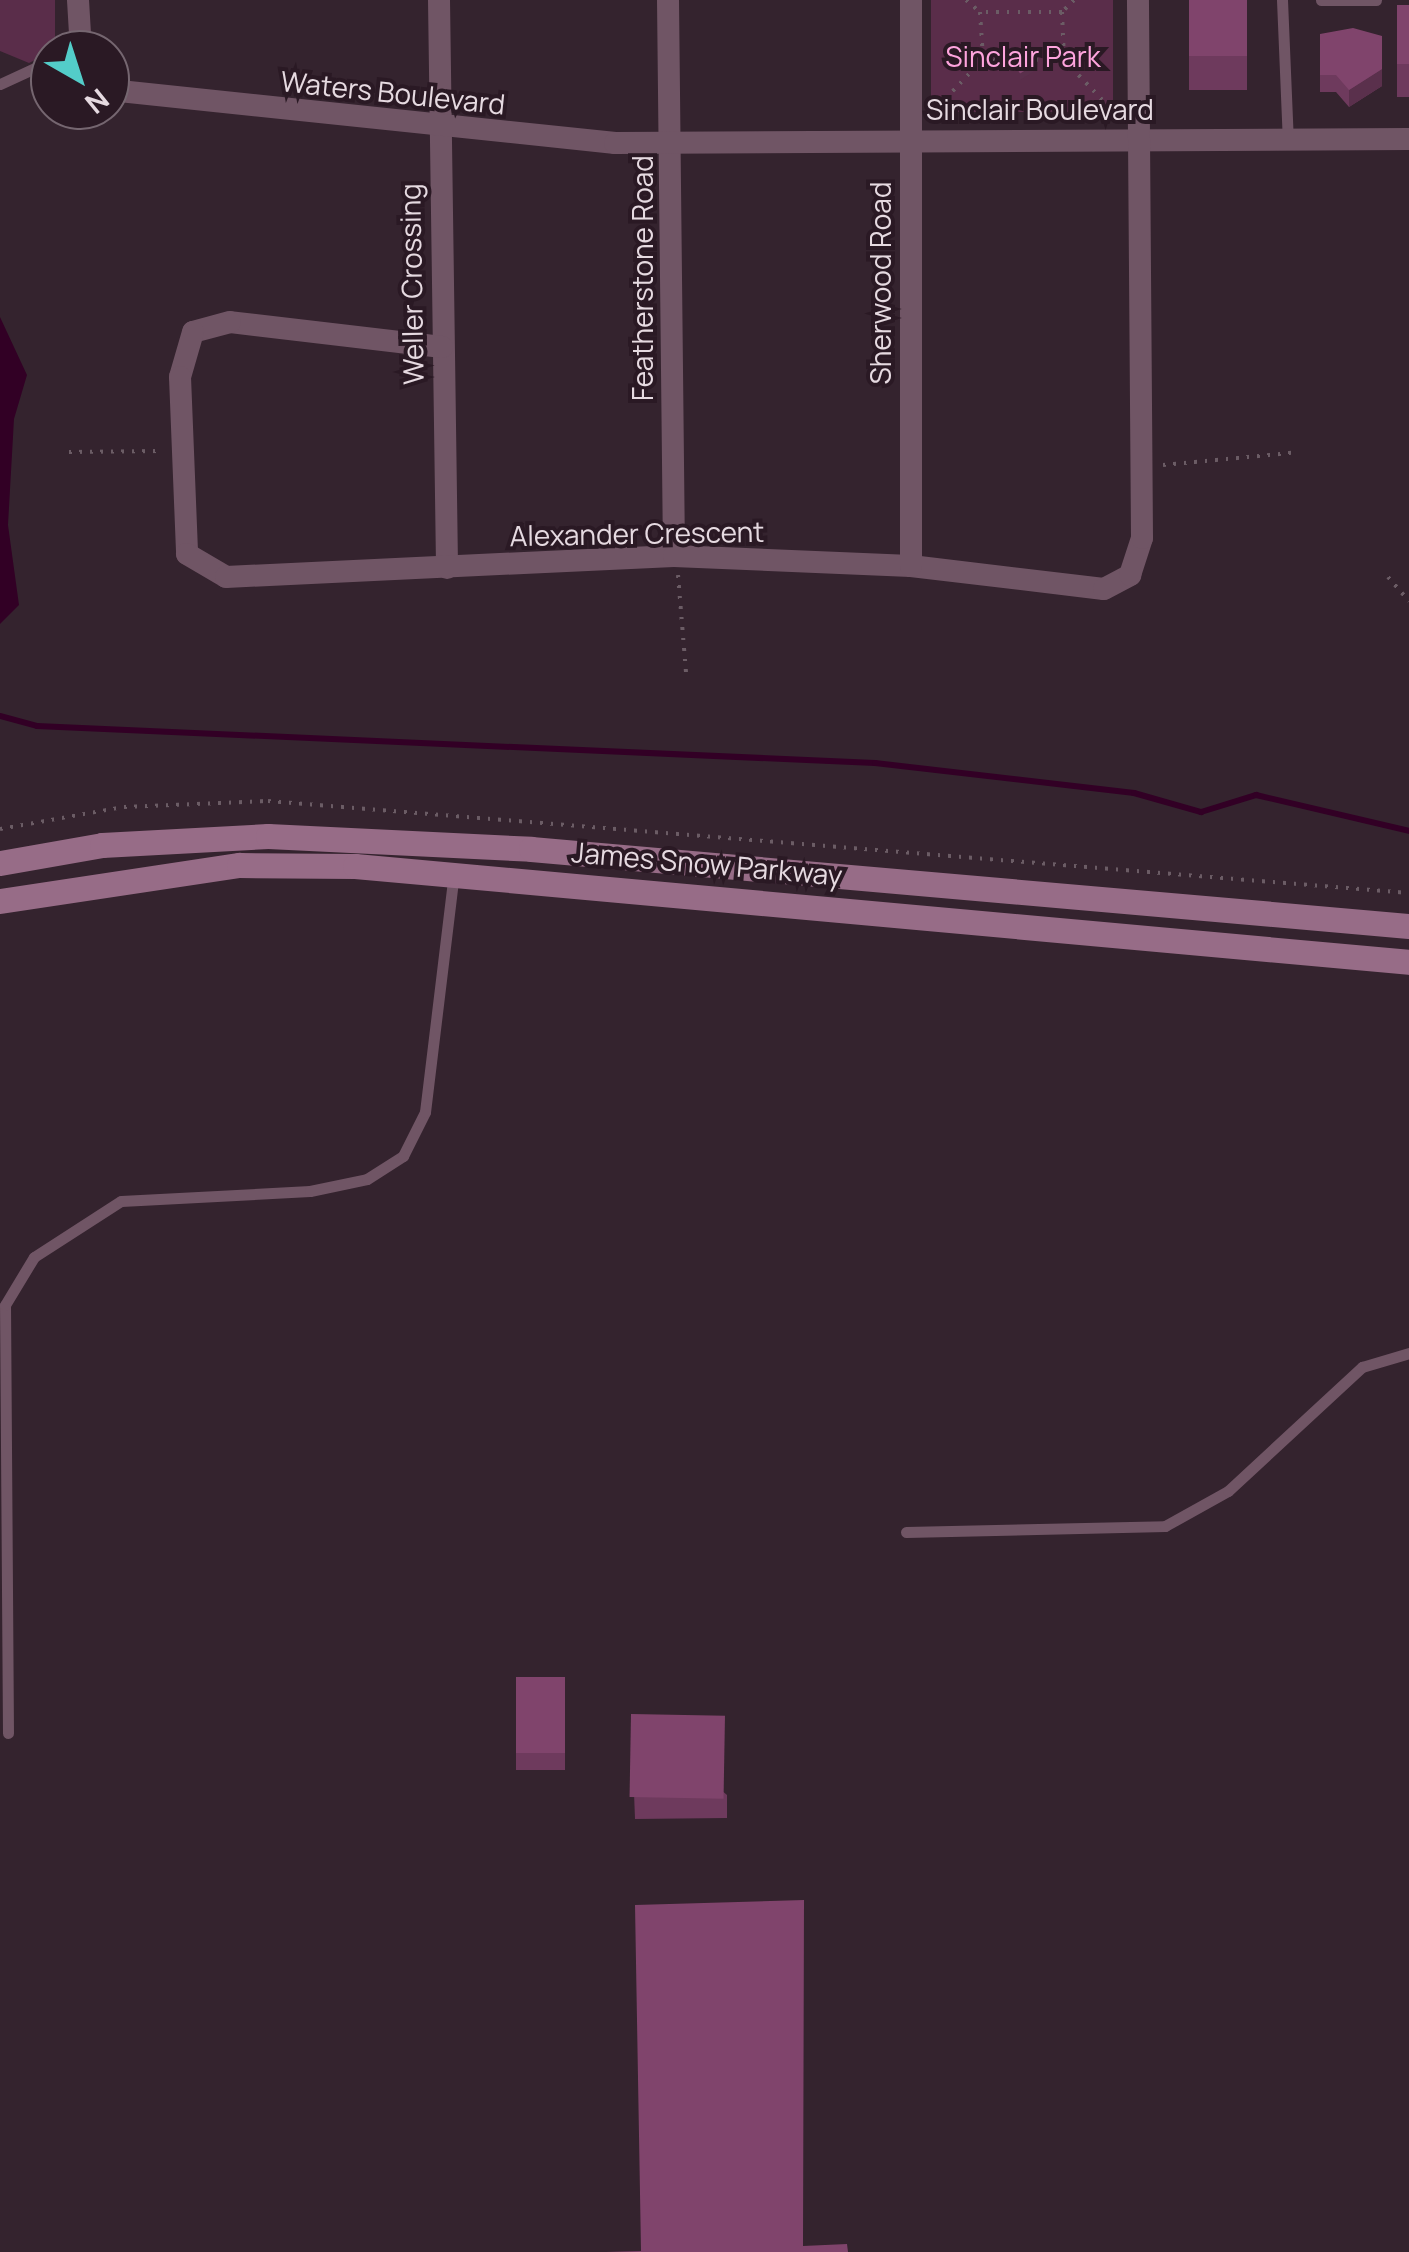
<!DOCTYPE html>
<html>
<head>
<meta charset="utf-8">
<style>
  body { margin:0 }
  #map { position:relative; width:1409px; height:2252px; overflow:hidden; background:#34232e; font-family:Manrope,sans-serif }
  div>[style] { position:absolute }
  .green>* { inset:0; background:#5a2d4a; transform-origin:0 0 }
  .water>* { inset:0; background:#320025 }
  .stream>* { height:6px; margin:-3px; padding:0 3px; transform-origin:3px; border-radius:3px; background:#320025 }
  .path>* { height:4px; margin-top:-2px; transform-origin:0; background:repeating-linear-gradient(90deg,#6b5c65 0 2.5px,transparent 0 10.5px) }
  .service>* { height:11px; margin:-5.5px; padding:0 5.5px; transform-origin:5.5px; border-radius:5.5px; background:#705565 }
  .minor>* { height:22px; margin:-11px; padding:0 11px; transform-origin:11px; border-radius:11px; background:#705565 }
  .secondary>* { height:25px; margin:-12.5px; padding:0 12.5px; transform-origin:12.5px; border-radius:12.5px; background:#976c87 }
  .wall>* { inset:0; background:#6e3a5d; transform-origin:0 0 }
  .shaded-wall>* { inset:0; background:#5a304c }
  .building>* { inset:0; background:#80446c; transform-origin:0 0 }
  span { translate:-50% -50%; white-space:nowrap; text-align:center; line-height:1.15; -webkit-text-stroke:8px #2a1924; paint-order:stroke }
  .park-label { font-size:28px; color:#fea4dd }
  .street-label { font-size:28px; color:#e6dae1 }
  .north { position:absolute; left:30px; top:30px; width:100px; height:100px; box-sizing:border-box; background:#2a1924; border:2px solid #756670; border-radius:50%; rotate:141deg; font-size:28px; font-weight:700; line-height:40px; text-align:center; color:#e6dae1 }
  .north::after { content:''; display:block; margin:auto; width:35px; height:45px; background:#53cdc9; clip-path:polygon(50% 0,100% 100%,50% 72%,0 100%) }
</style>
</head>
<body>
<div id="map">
  <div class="green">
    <i style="clip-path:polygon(0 0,55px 0,55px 50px,29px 63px,0 51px)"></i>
    <i style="left:931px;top:0;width:182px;height:112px"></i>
  </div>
  <div class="water">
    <i style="clip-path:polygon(0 317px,27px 375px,14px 419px,8px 525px,19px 605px,0 624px)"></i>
  </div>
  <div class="stream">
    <i style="left:0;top:716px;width:38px;rotate:15deg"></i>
    <i style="left:37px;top:726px;width:839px;rotate:2.53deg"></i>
    <i style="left:875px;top:763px;width:261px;rotate:6.6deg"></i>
    <i style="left:1134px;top:793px;width:70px;rotate:15.8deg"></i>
    <i style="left:1201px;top:812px;width:58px;rotate:-17.2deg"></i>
    <i style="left:1256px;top:795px;width:157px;rotate:13.2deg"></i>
  </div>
  <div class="path">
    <i style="left:966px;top:0;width:18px;rotate:41deg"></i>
    <i style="left:1074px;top:0;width:17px;rotate:135deg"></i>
    <i style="left:1062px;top:12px;width:48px;rotate:87.6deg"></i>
    <i style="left:1064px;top:60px;width:75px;rotate:46.1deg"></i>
    <i style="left:1062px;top:12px;width:82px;rotate:180deg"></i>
    <i style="left:980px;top:12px;width:47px;rotate:86.3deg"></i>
    <i style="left:983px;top:59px;width:81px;rotate:0.7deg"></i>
    <i style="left:931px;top:114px;width:76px;rotate:-46.6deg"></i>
    <i style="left:69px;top:452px;width:93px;rotate:-0.6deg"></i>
    <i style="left:1163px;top:465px;width:129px;rotate:-5.4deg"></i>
    <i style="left:678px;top:575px;width:98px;rotate:85.3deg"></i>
    <i style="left:1388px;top:577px;width:32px;rotate:49deg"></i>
    <i style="left:0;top:829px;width:126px;rotate:-10.1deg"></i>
    <i style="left:124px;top:807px;width:144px;rotate:-2.4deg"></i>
    <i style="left:268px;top:801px;width:1145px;rotate:4.61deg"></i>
  </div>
  <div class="service">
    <i style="left:1282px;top:0;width:141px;rotate:87.6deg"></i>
    <i style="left:1321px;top:0;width:55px"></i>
    <i style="left:0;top:84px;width:55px;rotate:-24.7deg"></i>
    <i style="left:906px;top:1532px;width:259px;rotate:-1.3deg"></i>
    <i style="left:1165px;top:1526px;width:72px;rotate:-29.1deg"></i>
    <i style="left:1228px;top:1491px;width:183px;rotate:-42.8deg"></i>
    <i style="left:1362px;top:1367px;width:49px;rotate:-16.6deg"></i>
    <i style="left:8px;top:1733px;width:428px;rotate:-90.4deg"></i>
    <i style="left:5px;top:1305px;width:56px;rotate:-58.9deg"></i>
    <i style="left:34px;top:1257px;width:103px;rotate:-32.8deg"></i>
    <i style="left:121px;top:1201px;width:189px;rotate:-3deg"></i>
    <i style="left:310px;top:1191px;width:58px;rotate:-11.9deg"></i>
    <i style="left:367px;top:1179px;width:43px;rotate:-32.6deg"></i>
    <i style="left:403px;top:1156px;width:49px;rotate:-63.4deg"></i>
    <i style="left:425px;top:1112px;width:241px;rotate:-83.1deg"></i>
  </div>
  <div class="minor">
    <i style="left:78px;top:0;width:50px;rotate:86.6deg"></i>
    <i style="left:439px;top:0;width:568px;rotate:89.19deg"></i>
    <i style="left:668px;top:0;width:556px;rotate:89.38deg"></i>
    <i style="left:110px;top:90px;width:508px;rotate:5.99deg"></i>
    <i style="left:615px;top:143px;width:794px;rotate:-0.29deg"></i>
    <i style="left:442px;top:347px;width:213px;rotate:-173.3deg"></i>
    <i style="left:230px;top:322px;width:38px;rotate:165deg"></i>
    <i style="left:193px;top:332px;width:47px;rotate:106.1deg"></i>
    <i style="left:180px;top:377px;width:177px;rotate:87.7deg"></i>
    <i style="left:187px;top:554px;width:45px;rotate:30.5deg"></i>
    <i style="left:226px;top:577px;width:448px;rotate:-2.7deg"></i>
    <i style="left:674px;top:556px;width:237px;rotate:2.4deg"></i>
    <i style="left:911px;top:566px;width:194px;rotate:6.8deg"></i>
    <i style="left:1104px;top:589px;width:30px;rotate:-28deg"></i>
    <i style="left:1130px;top:575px;width:39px;rotate:-72deg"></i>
    <i style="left:1142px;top:538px;width:538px;rotate:-90.43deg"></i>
    <i style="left:911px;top:566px;width:566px;rotate:-90deg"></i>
  </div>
  <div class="secondary">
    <i style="left:0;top:863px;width:104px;rotate:-10deg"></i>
    <i style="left:102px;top:845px;width:166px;rotate:-3.1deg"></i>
    <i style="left:268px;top:836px;width:263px;rotate:2.8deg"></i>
    <i style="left:531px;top:849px;width:881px;rotate:5.01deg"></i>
    <i style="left:0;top:901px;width:242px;rotate:-8.6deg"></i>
    <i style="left:239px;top:865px;width:116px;rotate:0.5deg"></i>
    <i style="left:355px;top:866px;width:1058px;rotate:5.2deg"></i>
  </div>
  <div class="wall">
    <i style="left:1189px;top:0;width:58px;height:90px"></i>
    <i style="left:1397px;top:5px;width:12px;height:92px"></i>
    <i style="clip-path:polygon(1320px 34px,1382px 36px,1382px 86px,1349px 107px,1336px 92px,1320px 92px)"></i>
    <i style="left:516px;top:1677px;width:49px;height:93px"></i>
    <i style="clip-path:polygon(631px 1714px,727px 1795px,727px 1818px,635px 1819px)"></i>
  </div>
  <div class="shaded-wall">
    <i style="clip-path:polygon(1033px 66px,1033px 72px,1020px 80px,1020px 74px)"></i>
    <i style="clip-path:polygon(1382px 69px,1382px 86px,1349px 107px,1349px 90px)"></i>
  </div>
  <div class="building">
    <i style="left:1189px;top:0;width:58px;height:56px"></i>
    <i style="left:1397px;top:5px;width:12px;height:59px"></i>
    <i style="clip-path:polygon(1353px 28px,1382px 36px,1382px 69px,1349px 90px,1336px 75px,1320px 75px,1320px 34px)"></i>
    <i style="left:1028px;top:58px;width:9px;height:15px;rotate:58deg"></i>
    <i style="left:516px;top:1677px;width:49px;height:76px"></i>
    <i style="left:631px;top:1714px;width:94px;height:83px;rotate:1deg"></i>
    <i style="clip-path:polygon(804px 1900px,803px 2246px,847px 2244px,848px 2252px,606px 2252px,641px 2251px,635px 1905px)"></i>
  </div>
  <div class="park-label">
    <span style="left:1023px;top:56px">Sinclair Park</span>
  </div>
  <div class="street-label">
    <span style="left:393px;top:92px;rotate:6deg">Waters Boulevard</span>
    <span style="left:1040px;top:109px">Sinclair Boulevard</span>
    <span style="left:642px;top:278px;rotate:-90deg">Featherstone Road</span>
    <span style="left:880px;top:283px;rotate:-90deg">Sherwood Road</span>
    <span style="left:411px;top:284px;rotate:-91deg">Weller Crossing</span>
    <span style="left:637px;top:533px;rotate:-1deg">Alexander Crescent</span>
    <span style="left:707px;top:863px;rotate:5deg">James Snow Parkway</span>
  </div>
  <div class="north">N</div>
</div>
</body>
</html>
